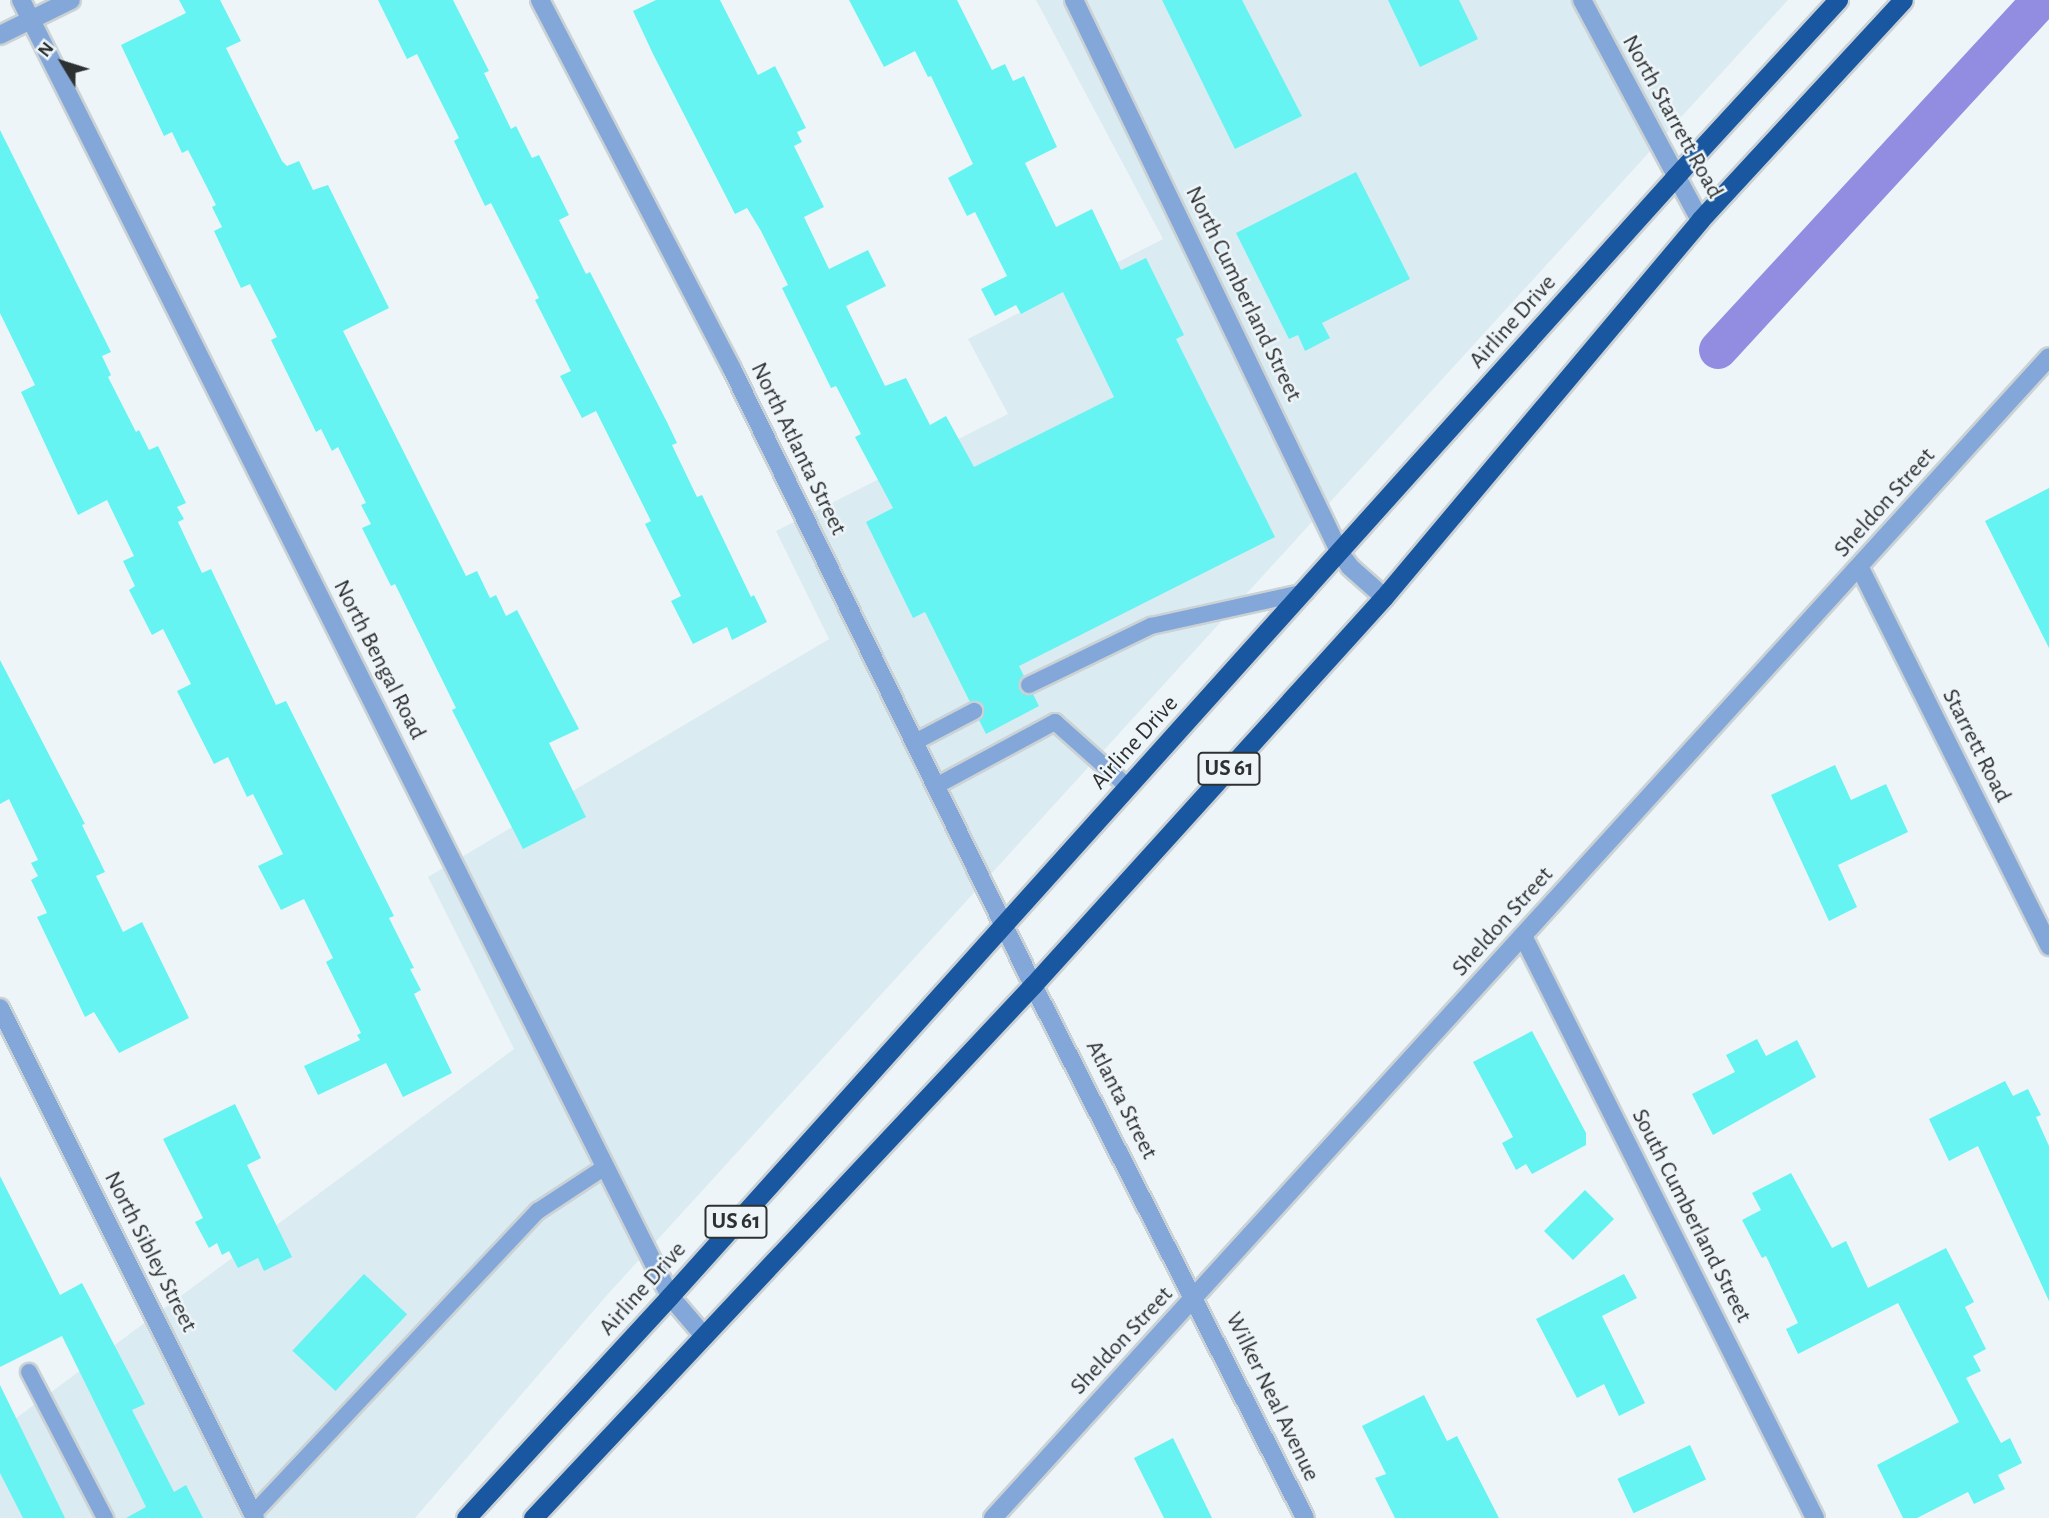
<!DOCTYPE html>
<html>
<head>
<meta charset="utf-8">
<style>
  body { margin:0 }
  #map { position:relative; width:2049px; height:1518px; overflow:hidden; background:#eef5f9; font-family:"Alegreya Sans",sans-serif }
  div>[style] { position:absolute }
  .built>* { inset:0; background:#dbebf2 }
  .canal>* { height:38px; margin:-19px; padding:0 19px; transform-origin:19px; border-radius:19px; background:#938de1 }
  .building>* { inset:0; background:#65f4f1; transform-origin:0 0 }
  .roads { filter:drop-shadow(2px 0 #cbd2d5) drop-shadow(-2px 0 #cbd2d5) drop-shadow(0 2px #cbd2d5) drop-shadow(0 -2px #cbd2d5) }
  .service>* { height:16px; margin:-8px; padding:0 8px; transform-origin:8px; border-radius:8px; background:#82a7d8 }
  .minor>* { height:18px; margin:-9px; padding:0 9px; transform-origin:9px; border-radius:9px; background:#82a7d8 }
  .trunk>* { height:19px; margin:-9.5px; padding:0 9.5px; transform-origin:9.5px; border-radius:9.5px; background:#1958a0 }
  span { translate:-50% -50%; white-space:nowrap; text-align:center; line-height:1.15; -webkit-text-stroke:5px #eef5f9; paint-order:stroke }
  .shield-label span { padding:2px 5px; background:#eef5f9; border:2px solid; border-radius:5px; -webkit-text-stroke-width:0 }
  .shield-label { font-size:23px; color:#2e3132; font-weight:700 }
  .street-label { font-size:24px; color:#2e3132 }
  .north { position:absolute; left:28px; top:28px; width:70px; height:70px; -webkit-text-stroke:5px #eef5f9; paint-order:stroke; rotate:308deg; font-size:19px; font-weight:700; line-height:28px; text-align:center; color:#2e3132 }
  .north::after { content:''; display:block; margin:auto; width:24px; height:32px; background:#2e3132; clip-path:polygon(50% 0,100% 100%,50% 72%,0 100%) }
</style>
</head>
<body>
<div id="map">
  <div class="built">
    <i style="clip-path:polygon(1036px 0,1788px 0,608px 1294px,415px 1518px,0 1518px,0 1430px,514px 1049px,428px 877px,829px 639px,776px 531px,1008px 414px,968px 339px,1163px 239px)"></i>
  </div>
  <div class="canal">
    <i style="left:1718px;top:350px;width:476px;rotate:-47.3deg"></i>
  </div>
  <div class="building">
    <i style="clip-path:polygon(179px 0,220px 0,241px 41px,226px 48px,282px 161px,287px 166px,299px 161px,313px 190px,328px 185px,389px 308px,343px 331px,466px 576px,477px 571px,490px 598px,496px 595px,506px 616px,517px 610px,579px 729px,549px 743px,586px 817px,523px 849px,452px 710px,456px 708px,395px 584px,391px 586px,362px 528px,371px 524px,361px 505px,366px 503px,338px 447px,332px 451px,321px 429px,316px 432px,271px 340px,277px 337px,250px 284px,241px 288px,214px 231px,222px 227px,212px 207px,216px 205px,188px 150px,182px 153px,172px 132px,164px 136px,121px 45px,186px 13px)"></i>
    <i style="clip-path:polygon(378px 0,453px 0,489px 71px,484px 73px,511px 129px,516px 126px,532px 158px,539px 155px,569px 215px,559px 220px,586px 274px,590px 272px,667px 422px,677px 443px,672px 445px,697px 497px,702px 495px,751px 597px,754px 595px,767px 622px,732px 640px,727px 627px,693px 644px,671px 601px,681px 596px,645px 524px,651px 521px,596px 411px,582px 418px,560px 376px,571px 371px,535px 300px,539px 298px,491px 203px,485px 206px,454px 141px,459px 138px,417px 54px,407px 59px)"></i>
    <i style="clip-path:polygon(656px 0,720px 0,758px 75px,775px 66px,806px 128px,797px 132px,802px 142px,794px 146px,824px 207px,804px 217px,829px 269px,868px 250px,886px 286px,846px 306px,885px 386px,906px 378px,930px 425px,946px 416px,974px 467px,1114px 397px,1063px 292px,1021px 314px,1016px 305px,995px 316px,981px 289px,1007px 276px,975px 212px,967px 216px,948px 178px,973px 164px,931px 76px,928px 77px,915px 51px,884px 67px,849px 0,957px 0,992px 70px,1005px 64px,1013px 81px,1024px 76px,1057px 147px,1025px 163px,1056px 227px,1092px 209px,1121px 270px,1146px 258px,1184px 335px,1176px 339px,1275px 537px,1019px 666px,1024px 676px,1019px 684px,1020px 690px,1028px 695px,1033px 694px,1039px 706px,986px 734px,979px 720px,984px 712px,983px 706px,975px 701px,970px 702px,925px 612px,913px 618px,866px 522px,893px 508px,855px 437px,861px 434px,836px 386px,831px 388px,782px 288px,788px 285px,761px 231px,747px 208px,735px 214px,653px 54px,633px 11px)"></i>
    <i style="clip-path:polygon(1162px 0,1242px 0,1302px 116px,1235px 149px)"></i>
    <i style="clip-path:polygon(1388px 0,1459px 0,1478px 39px,1420px 67px)"></i>
    <i style="clip-path:polygon(0 130px,111px 352px,102px 356px,111px 375px,108px 377px,136px 432px,139px 430px,149px 450px,158px 446px,186px 503px,177px 507px,184px 519px,178px 522px,202px 573px,211px 569px,276px 705px,286px 701px,394px 916px,389px 918px,414px 968px,410px 969px,421px 990px,414px 994px,452px 1073px,403px 1097px,386px 1063px,318px 1095px,304px 1066px,360px 1040px,357px 1035px,361px 1033px,326px 962px,333px 958px,304px 899px,281px 910px,258px 866px,283px 854px,253px 794px,247px 797px,228px 757px,214px 764px,177px 691px,191px 684px,163px 629px,152px 635px,129px 590px,135px 586px,123px 561px,134px 556px,107px 500px,78px 515px,21px 392px,35px 385px,0 313px)"></i>
    <i style="clip-path:polygon(1356px 172px,1410px 279px,1322px 323px,1330px 338px,1305px 351px,1298px 335px,1289px 339px,1236px 233px)"></i>
    <i style="clip-path:polygon(2049px 488px,2049px 648px,1985px 521px)"></i>
    <i style="clip-path:polygon(0 660px,85px 824px,82px 825px,105px 872px,96px 876px,123px 932px,142px 922px,189px 1018px,119px 1053px,94px 1012px,85px 1017px,37px 917px,47px 913px,31px 880px,38px 876px,31px 863px,38px 860px,9px 799px,0 804px)"></i>
    <i style="clip-path:polygon(1835px 765px,1851px 800px,1886px 784px,1908px 832px,1838px 865px,1857px 907px,1829px 921px,1771px 795px)"></i>
    <i style="clip-path:polygon(1532px 1031px,1586px 1133px,1586px 1145px,1532px 1174px,1526px 1164px,1516px 1170px,1502px 1143px,1513px 1137px,1473px 1062px)"></i>
    <i style="clip-path:polygon(1757px 1039px,1766px 1056px,1797px 1040px,1816px 1077px,1713px 1135px,1692px 1094px,1735px 1072px,1726px 1055px)"></i>
    <i style="clip-path:polygon(2005px 1081px,2013px 1096px,2028px 1089px,2041px 1115px,2036px 1117px,2049px 1146px,2049px 1301px,1978px 1146px,1949px 1161px,1929px 1119px)"></i>
    <i style="clip-path:polygon(235px 1104px,261px 1158px,247px 1165px,292px 1257px,264px 1271px,258px 1258px,238px 1268px,229px 1251px,222px 1255px,217px 1243px,209px 1248px,195px 1222px,203px 1218px,163px 1139px)"></i>
    <i style="clip-path:polygon(1791px 1173px,1832px 1248px,1846px 1241px,1868px 1288px,1946px 1248px,1974px 1302px,1965px 1307px,1986px 1349px,1973px 1356px,1981px 1371px,1966px 1378px,2001px 1443px,2010px 1438px,2022px 1463px,1998px 1475px,2005px 1489px,1974px 1504px,1968px 1492px,1917px 1518px,1903px 1518px,1877px 1465px,1959px 1422px,1898px 1303px,1798px 1354px,1786px 1329px,1798px 1323px,1766px 1256px,1762px 1258px,1742px 1220px,1761px 1210px,1752px 1193px)"></i>
    <i style="clip-path:polygon(0 1176px,60px 1295px,82px 1283px,145px 1404px,132px 1410px,174px 1492px,186px 1485px,203px 1518px,126px 1518px,146px 1507px,62px 1336px,0 1367px)"></i>
    <i style="left:1585px;top:1190px;width:41px;height:58px;rotate:45deg"></i>
    <i style="left:364px;top:1274px;width:59px;height:105px;rotate:43deg"></i>
    <i style="clip-path:polygon(1624px 1274px,1637px 1298px,1602px 1316px,1645px 1403px,1619px 1416px,1604px 1384px,1577px 1398px,1536px 1319px)"></i>
    <i style="clip-path:polygon(0 1385px,65px 1518px,23px 1518px,0 1473px)"></i>
    <i style="clip-path:polygon(1424px 1395px,1447px 1441px,1457px 1436px,1499px 1518px,1395px 1518px,1375px 1478px,1386px 1474px,1362px 1426px)"></i>
    <i style="clip-path:polygon(1173px 1438px,1212px 1518px,1164px 1518px,1134px 1458px)"></i>
    <i style="left:1690px;top:1445px;width:38px;height:80px;rotate:65deg"></i>
  </div>
  <div class="roads">
    <div class="service">
      <i style="left:1029px;top:685px;width:136px;rotate:-25.8deg"></i>
      <i style="left:1151px;top:626px;width:158px;rotate:-12.4deg"></i>
      <i style="left:915px;top:742px;width:67px;rotate:-27.7deg"></i>
      <i style="left:936px;top:786px;width:135px;rotate:-28.3deg"></i>
      <i style="left:1055px;top:722px;width:98px;rotate:41.7deg"></i>
      <i style="left:29px;top:1372px;width:165px;rotate:62.5deg"></i>
      <i style="left:253px;top:1514px;width:416px;rotate:-46.8deg"></i>
      <i style="left:538px;top:1211px;width:80px;rotate:-33.3deg"></i>
    </div>
    <div class="minor">
      <i style="left:21px;top:0;width:1449px;rotate:63.4deg"></i>
      <i style="left:670px;top:1296px;width:52px;rotate:49.6deg"></i>
      <i style="left:540px;top:0;width:416px;rotate:62.5deg"></i>
      <i style="left:732px;top:369px;width:686px;rotate:63.96deg"></i>
      <i style="left:1033px;top:985px;width:598px;rotate:62.96deg"></i>
      <i style="left:1074px;top:0;width:614px;rotate:64.31deg"></i>
      <i style="left:1340px;top:553px;width:17px;rotate:54deg"></i>
      <i style="left:1350px;top:567px;width:45px;rotate:41.4deg"></i>
      <i style="left:1582px;top:0;width:250px;rotate:61.8deg"></i>
      <i style="left:0;top:35px;width:79px;rotate:-26.2deg"></i>
      <i style="left:1860px;top:568px;width:423px;rotate:63.4deg"></i>
      <i style="left:1523px;top:936px;width:651px;rotate:63.36deg"></i>
      <i style="left:0;top:1008px;width:570px;rotate:63.43deg"></i>
      <i style="left:993px;top:1518px;width:1569px;rotate:-47.71deg"></i>
    </div>
    <div class="trunk">
      <i style="left:466px;top:1518px;width:301px;rotate:-47.4deg"></i>
      <i style="left:670px;top:1296px;width:1504px;rotate:-48.07deg"></i>
      <i style="left:1675px;top:177px;width:241px;rotate:-47.4deg"></i>
      <i style="left:533px;top:1518px;width:731px;rotate:-46.83deg"></i>
      <i style="left:1033px;top:985px;width:523px;rotate:-47.87deg"></i>
      <i style="left:1384px;top:597px;width:492px;rotate:-50deg"></i>
      <i style="left:1700px;top:220px;width:299px;rotate:-47.3deg"></i>
    </div>
  </div>
  <div class="shield-label">
    <span style="left:1229px;top:769px">US 61</span>
    <span style="left:736px;top:1222px">US 61</span>
  </div>
  <div class="street-label">
    <span style="left:1672px;top:117px;rotate:61deg">North Starrett Road</span>
    <span style="left:1243px;top:294px;rotate:64deg">North Cumberland Street</span>
    <span style="left:1513px;top:322px;rotate:-48deg">Airline Drive</span>
    <span style="left:798px;top:449px;rotate:64deg">North Atlanta Street</span>
    <span style="left:1885px;top:503px;rotate:-48deg">Sheldon Street</span>
    <span style="left:379px;top:660px;rotate:63deg">North Bengal Road</span>
    <span style="left:1135px;top:743px;rotate:-48deg">Airline Drive</span>
    <span style="left:1976px;top:746px;rotate:63deg">Starrett Road</span>
    <span style="left:1503px;top:922px;rotate:-48deg">Sheldon Street</span>
    <span style="left:1121px;top:1100px;rotate:63deg">Atlanta Street</span>
    <span style="left:1691px;top:1216px;rotate:63deg">South Cumberland Street</span>
    <span style="left:150px;top:1252px;rotate:63deg">North Sibley Street</span>
    <span style="left:643px;top:1289px;rotate:-48deg">Airline Drive</span>
    <span style="left:1122px;top:1341px;rotate:-47deg">Sheldon Street</span>
    <span style="left:1272px;top:1397px;rotate:64deg">Wilker Neal Avenue</span>
  </div>
  <div class="north">N</div>
</div>
</body>
</html>
